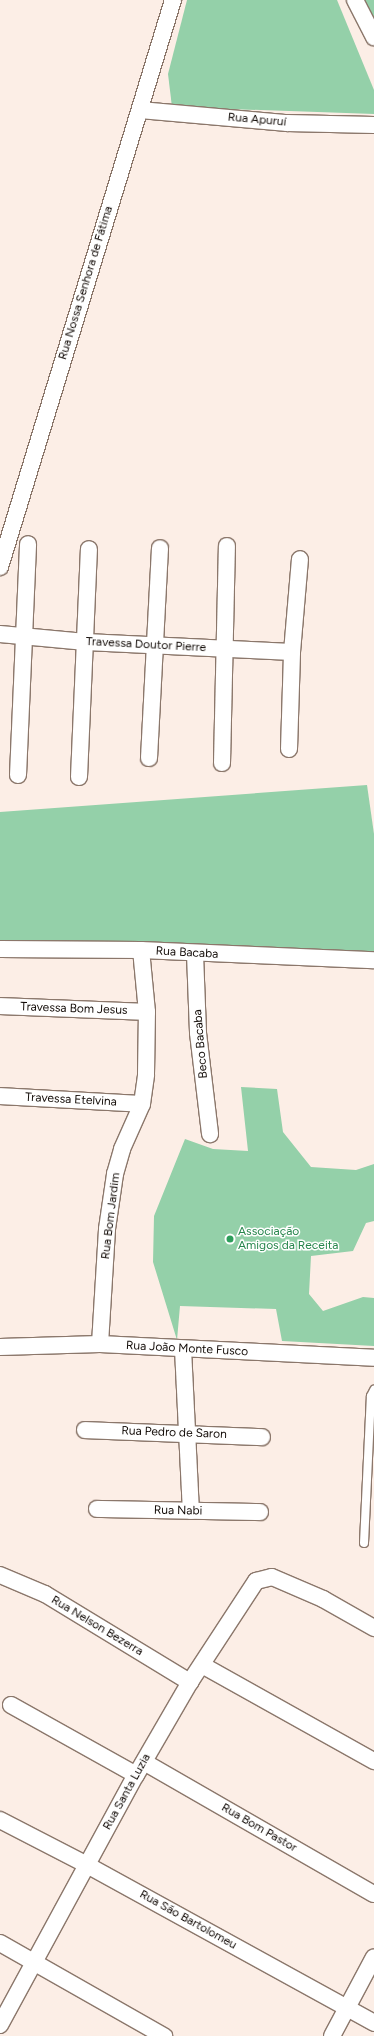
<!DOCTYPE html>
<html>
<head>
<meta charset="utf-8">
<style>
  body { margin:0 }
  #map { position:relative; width:374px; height:2036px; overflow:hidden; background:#fceee6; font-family:Figtree,sans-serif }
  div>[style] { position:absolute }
  .green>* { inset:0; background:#94d0a9 }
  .roads { filter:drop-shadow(1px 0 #8b776b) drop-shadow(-1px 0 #8b776b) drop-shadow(0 1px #8b776b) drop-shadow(0 -1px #8b776b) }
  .service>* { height:8px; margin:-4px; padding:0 4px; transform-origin:4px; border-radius:4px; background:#fff }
  .minor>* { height:16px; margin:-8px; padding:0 8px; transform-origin:8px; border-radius:8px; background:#fff }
  .dots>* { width:11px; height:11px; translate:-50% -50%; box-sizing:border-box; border:2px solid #fff; border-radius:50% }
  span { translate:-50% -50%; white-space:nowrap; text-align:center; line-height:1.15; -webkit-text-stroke:3px #fff; paint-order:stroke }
  .street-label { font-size:12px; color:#110a06 }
  .leisure-label { font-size:12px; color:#27864d }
  .left { translate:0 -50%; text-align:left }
</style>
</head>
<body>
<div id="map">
  <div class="green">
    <i style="clip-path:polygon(187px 0,337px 0,374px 90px,374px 114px,172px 107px,168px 74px)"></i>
    <i style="clip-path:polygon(364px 0,374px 0,374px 22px)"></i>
    <i style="clip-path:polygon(367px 785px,374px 834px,374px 952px,0 940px,0 812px)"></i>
    <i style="clip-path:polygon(241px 1087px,277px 1089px,283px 1132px,311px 1167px,356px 1170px,374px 1164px,374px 1221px,366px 1223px,353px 1251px,311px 1256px,309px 1294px,323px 1311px,363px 1297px,374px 1298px,374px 1346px,282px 1341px,276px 1309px,180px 1306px,177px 1340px,153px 1262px,154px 1216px,185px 1139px,213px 1149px,248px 1151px)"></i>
  </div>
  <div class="roads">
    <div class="service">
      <i style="left:364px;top:1543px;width:147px;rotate:-87.3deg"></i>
      <i style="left:371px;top:1396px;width:7px;rotate:-63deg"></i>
    </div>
    <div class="minor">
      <i style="left:355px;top:0;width:42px;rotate:62.8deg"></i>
      <i style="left:140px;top:110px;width:148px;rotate:5.1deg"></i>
      <i style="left:287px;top:123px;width:87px;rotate:1.3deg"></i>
      <i style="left:0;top:567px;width:593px;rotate:-73.03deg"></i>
      <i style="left:0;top:634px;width:86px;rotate:5.3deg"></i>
      <i style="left:86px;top:642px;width:206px;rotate:2.8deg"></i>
      <i style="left:289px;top:749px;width:97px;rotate:-88.2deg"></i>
      <i style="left:292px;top:652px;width:93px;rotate:-85.1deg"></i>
      <i style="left:149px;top:758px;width:210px;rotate:-87deg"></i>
      <i style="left:222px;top:763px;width:217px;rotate:-88.7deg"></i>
      <i style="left:18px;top:775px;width:231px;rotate:-87.5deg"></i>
      <i style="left:79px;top:777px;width:228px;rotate:-87.5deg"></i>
      <i style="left:0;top:949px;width:141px;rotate:0.4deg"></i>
      <i style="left:141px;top:950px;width:233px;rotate:2.5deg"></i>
      <i style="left:195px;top:954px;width:79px;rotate:87.8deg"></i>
      <i style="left:198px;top:1033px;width:102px;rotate:83.2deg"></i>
      <i style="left:0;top:1006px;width:147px;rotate:2.3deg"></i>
      <i style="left:0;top:1096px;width:142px;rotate:3.2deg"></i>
      <i style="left:100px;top:1344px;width:115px;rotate:-86.5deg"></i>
      <i style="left:107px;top:1229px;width:56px;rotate:-81.7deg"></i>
      <i style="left:115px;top:1174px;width:26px;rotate:-74deg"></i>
      <i style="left:122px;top:1149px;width:49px;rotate:-66deg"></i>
      <i style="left:142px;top:1104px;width:30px;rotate:-82deg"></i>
      <i style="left:146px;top:1074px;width:62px;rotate:-89.1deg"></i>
      <i style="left:147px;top:1012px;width:62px;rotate:-95.5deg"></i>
      <i style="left:0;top:1347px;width:100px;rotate:-1.7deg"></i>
      <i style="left:100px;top:1344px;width:274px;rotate:2.9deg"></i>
      <i style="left:183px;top:1349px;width:162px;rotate:87.2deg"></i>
      <i style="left:85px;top:1430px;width:177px;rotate:2.3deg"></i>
      <i style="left:97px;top:1509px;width:163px;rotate:1.1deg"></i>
      <i style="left:0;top:1575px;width:49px;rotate:22.9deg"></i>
      <i style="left:45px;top:1594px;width:170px;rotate:31.3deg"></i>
      <i style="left:202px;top:1665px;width:197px;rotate:29.2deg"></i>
      <i style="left:11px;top:1705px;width:143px;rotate:29.2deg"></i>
      <i style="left:144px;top:1762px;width:265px;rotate:29.9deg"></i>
      <i style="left:0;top:1820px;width:98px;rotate:27.3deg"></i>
      <i style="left:87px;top:1865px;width:328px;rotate:28.8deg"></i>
      <i style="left:0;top:1943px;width:189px;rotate:29.6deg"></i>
      <i style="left:0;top:2025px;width:285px;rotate:-61.5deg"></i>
      <i style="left:136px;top:1775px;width:108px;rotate:-59.9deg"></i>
      <i style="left:190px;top:1682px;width:121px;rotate:-56.8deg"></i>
      <i style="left:256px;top:1581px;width:16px;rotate:-14deg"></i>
      <i style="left:272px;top:1577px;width:56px;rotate:23.3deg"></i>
      <i style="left:323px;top:1599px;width:59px;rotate:29.6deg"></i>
      <i style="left:332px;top:2036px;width:89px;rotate:-62deg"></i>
    </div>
  </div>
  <div class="dots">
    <i style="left:230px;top:1239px;background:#2e9e5b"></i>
  </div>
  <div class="street-label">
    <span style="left:257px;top:120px;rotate:5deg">Rua Apuruí</span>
    <span style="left:86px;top:283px;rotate:-73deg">Rua Nossa Senhora de Fátima</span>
    <span style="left:146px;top:645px;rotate:3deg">Travessa Doutor Pierre</span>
    <span style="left:187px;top:953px;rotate:3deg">Rua Bacaba</span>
    <span style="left:74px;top:1009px;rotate:2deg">Travessa Bom Jesus</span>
    <span style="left:201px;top:1044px;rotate:-95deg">Beco Bacaba</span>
    <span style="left:71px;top:1100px;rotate:3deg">Travessa Etelvina</span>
    <span style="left:111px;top:1216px;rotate:-83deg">Rua Bom Jardim</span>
    <span style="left:187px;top:1349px;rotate:3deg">Rua João Monte Fusco</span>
    <span style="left:174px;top:1433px;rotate:2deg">Rua Pedro de Saron</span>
    <span style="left:178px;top:1511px;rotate:1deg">Rua Nabi</span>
    <span style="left:97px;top:1626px;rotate:31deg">Rua Nelson Bezerra</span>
    <span style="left:127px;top:1792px;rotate:-61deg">Rua Santa Luzia</span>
    <span style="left:259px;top:1828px;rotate:30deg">Rua Bom Pastor</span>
    <span style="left:188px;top:1920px;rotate:29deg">Rua São Bartolomeu</span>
  </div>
  <div class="leisure-label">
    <span class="left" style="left:238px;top:1239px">Associação<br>Amigos da Receita</span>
  </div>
</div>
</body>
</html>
